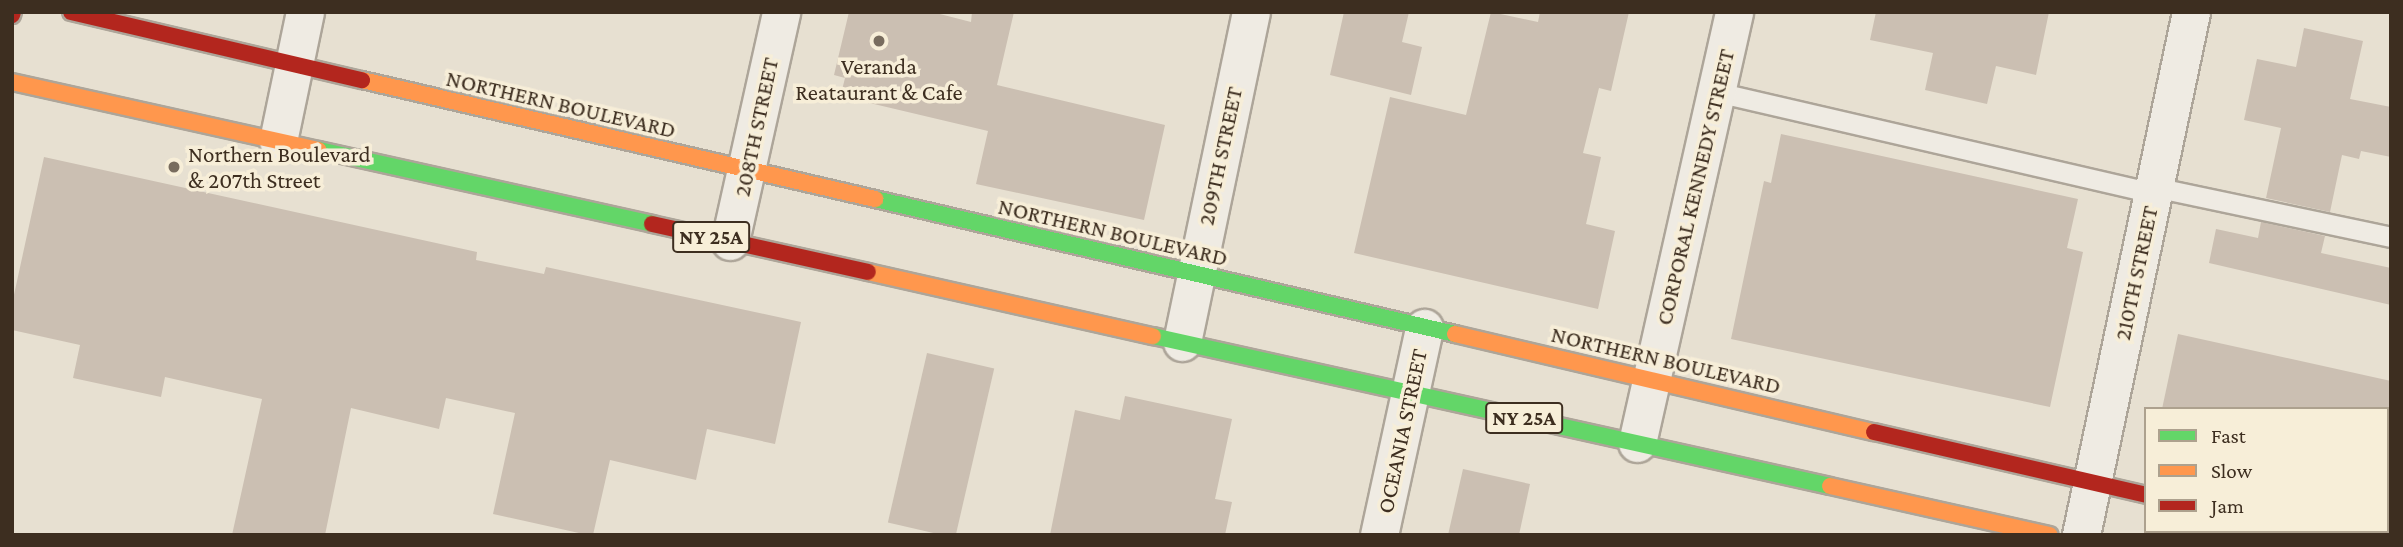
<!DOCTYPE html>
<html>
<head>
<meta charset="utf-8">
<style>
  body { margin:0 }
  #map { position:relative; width:2403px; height:547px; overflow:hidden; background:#e7e0d1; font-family:"Crimson Pro",serif }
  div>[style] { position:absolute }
  .building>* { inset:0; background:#cbbfb2; transform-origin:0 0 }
  .roads { filter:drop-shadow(2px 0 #ada599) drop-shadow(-2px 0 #ada599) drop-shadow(0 2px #ada599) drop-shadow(0 -2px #ada599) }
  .lane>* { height:19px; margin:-9.5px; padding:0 9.5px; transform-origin:9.5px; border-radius:9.5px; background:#efebe3 }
  .street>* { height:37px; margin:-18.5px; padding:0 18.5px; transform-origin:18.5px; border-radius:18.5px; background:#efebe3 }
  .fast>* { height:16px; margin:-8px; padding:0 8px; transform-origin:8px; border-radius:8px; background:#63d668 }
  .slow>* { height:16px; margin:-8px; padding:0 8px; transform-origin:8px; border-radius:8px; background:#ff974d }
  .jam>* { height:16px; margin:-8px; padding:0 8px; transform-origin:8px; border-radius:8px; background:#b3261e }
  .dots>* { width:19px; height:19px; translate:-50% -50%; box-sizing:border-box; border:4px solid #f7eed8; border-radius:50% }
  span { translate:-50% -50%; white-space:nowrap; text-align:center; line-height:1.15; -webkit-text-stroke:7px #f7eed8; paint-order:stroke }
  .shield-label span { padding:2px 5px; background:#f7eed8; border:2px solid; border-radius:5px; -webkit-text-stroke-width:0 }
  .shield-label { font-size:21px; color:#3d2e20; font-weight:700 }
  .poi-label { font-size:23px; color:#3d2e20 }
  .left { translate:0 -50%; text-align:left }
  .street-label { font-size:23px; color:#3d2e20 }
  .frame { position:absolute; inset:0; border:14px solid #3d2e20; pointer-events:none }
  .legend { position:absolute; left:2144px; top:407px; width:245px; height:126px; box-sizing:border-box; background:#f7eed8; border:2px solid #ada18e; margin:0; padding:9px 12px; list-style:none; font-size:21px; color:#3d2e20 }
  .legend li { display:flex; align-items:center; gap:14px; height:35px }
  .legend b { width:35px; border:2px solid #ada18e }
</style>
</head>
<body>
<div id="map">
  <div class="building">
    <i style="clip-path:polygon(849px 12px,932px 12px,971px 22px,972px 12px,1014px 12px,997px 85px,1165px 125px,1144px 220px,976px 184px,988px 131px,857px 100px,858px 93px,842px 90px,845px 78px,834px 75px)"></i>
    <i style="clip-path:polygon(1344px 12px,1409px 12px,1402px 42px,1422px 47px,1411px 95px,1330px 75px)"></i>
    <i style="clip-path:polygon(1491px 12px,1538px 22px,1540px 12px,1629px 12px,1611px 91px,1599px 88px,1583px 153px,1601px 157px,1586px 224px,1615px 231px,1598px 309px,1354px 253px,1390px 97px,1466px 115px)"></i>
    <i style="clip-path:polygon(1876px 12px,2049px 12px,2036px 75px,1996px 66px,1987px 104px,1925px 90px,1933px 53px,1870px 40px)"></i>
    <i style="clip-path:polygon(2304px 28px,2363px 41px,2350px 99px,2391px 107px,2391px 157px,2361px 151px,2359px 159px,2342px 155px,2330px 212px,2266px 198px,2281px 128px,2244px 120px,2257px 59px,2296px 67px)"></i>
    <i style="clip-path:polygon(1781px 134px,2078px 199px,2067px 248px,2083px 252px,2050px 407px,1731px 339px,1764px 181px,1771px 183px)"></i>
    <i style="clip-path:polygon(44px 157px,477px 252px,476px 260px,544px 274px,546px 267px,801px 322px,775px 444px,707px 429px,696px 480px,610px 460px,593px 535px,588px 535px,493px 514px,515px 413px,446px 398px,439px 429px,351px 408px,325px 535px,232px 535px,262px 399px,165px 377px,161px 397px,73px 378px,80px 345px,12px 330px,12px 304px)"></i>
    <i style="clip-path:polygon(2261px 222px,2325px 236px,2321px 253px,2391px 268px,2391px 305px,2209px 263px,2216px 229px,2258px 238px)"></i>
    <i style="clip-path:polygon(2178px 334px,2391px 381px,2391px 409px,2162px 409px)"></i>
    <i style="left:927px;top:353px;width:69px;height:174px;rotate:13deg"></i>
    <i style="clip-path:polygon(1125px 396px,1232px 419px,1215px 499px,1232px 502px,1225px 535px,1050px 535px,1075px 410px,1120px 420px)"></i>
    <i style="clip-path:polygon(1463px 469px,1530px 484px,1519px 535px,1448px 535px)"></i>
  </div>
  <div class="roads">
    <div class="lane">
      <i style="left:1716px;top:92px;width:448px;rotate:13deg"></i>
      <i style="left:2154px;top:187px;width:242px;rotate:11.9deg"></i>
    </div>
    <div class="street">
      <i style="left:278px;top:141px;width:132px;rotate:-78.2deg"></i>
      <i style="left:730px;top:241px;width:235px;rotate:-77.4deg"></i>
      <i style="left:1182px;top:342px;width:337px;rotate:-78.2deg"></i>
      <i style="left:1637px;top:443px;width:442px;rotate:-77.3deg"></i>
      <i style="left:1379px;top:535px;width:212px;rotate:-77.7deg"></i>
      <i style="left:2081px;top:535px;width:534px;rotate:-78.12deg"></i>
    </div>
    <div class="fast">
      <i style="left:319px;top:150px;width:341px;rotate:12.5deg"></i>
      <i style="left:875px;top:199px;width:596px;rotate:13.1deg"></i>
      <i style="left:1153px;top:336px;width:693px;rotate:12.49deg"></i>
      <i style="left:2299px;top:531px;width:16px;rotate:15deg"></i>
    </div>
    <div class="slow">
      <i style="left:362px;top:80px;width:527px;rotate:13.06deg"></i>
      <i style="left:12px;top:82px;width:314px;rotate:12.5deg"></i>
      <i style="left:868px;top:272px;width:292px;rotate:12.7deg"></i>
      <i style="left:1455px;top:334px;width:430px;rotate:13.2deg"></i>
      <i style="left:1830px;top:486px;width:225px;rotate:12.6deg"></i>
    </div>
    <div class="jam">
      <i style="left:71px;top:12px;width:299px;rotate:13.2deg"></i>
      <i style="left:12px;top:15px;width:3px;rotate:-72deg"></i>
      <i style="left:652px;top:224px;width:221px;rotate:12.5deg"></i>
      <i style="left:1874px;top:432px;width:279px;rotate:13deg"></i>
    </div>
  </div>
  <div class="dots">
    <i style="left:879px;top:41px;background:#786c5e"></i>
    <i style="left:174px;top:167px;background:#786c5e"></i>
  </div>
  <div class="shield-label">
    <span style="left:711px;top:237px">NY 25A</span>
    <span style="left:1524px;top:418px">NY 25A</span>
  </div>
  <div class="poi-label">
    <span style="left:879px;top:79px">Veranda<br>Reataurant &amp; Cafe</span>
    <span class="left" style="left:188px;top:167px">Northern Boulevard<br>&amp; 207th Street</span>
  </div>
  <div class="street-label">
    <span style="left:561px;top:104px;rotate:13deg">NORTHERN BOULEVARD</span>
    <span style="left:756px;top:127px;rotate:-78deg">208TH STREET</span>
    <span style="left:1220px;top:156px;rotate:-78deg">209TH STREET</span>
    <span style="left:1695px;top:187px;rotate:-77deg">CORPORAL KENNEDY STREET</span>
    <span style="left:1113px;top:232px;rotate:13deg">NORTHERN BOULEVARD</span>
    <span style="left:2136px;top:273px;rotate:-78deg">210TH STREET</span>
    <span style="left:1666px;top:360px;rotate:13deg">NORTHERN BOULEVARD</span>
    <span style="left:1402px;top:431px;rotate:-78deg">OCEANIA STREET</span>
  </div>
  <div class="frame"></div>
  <ul class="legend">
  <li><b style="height:9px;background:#63d668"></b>Fast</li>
  <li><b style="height:9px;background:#ff974d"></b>Slow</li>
  <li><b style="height:9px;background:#b3261e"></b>Jam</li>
  </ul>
</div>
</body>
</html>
